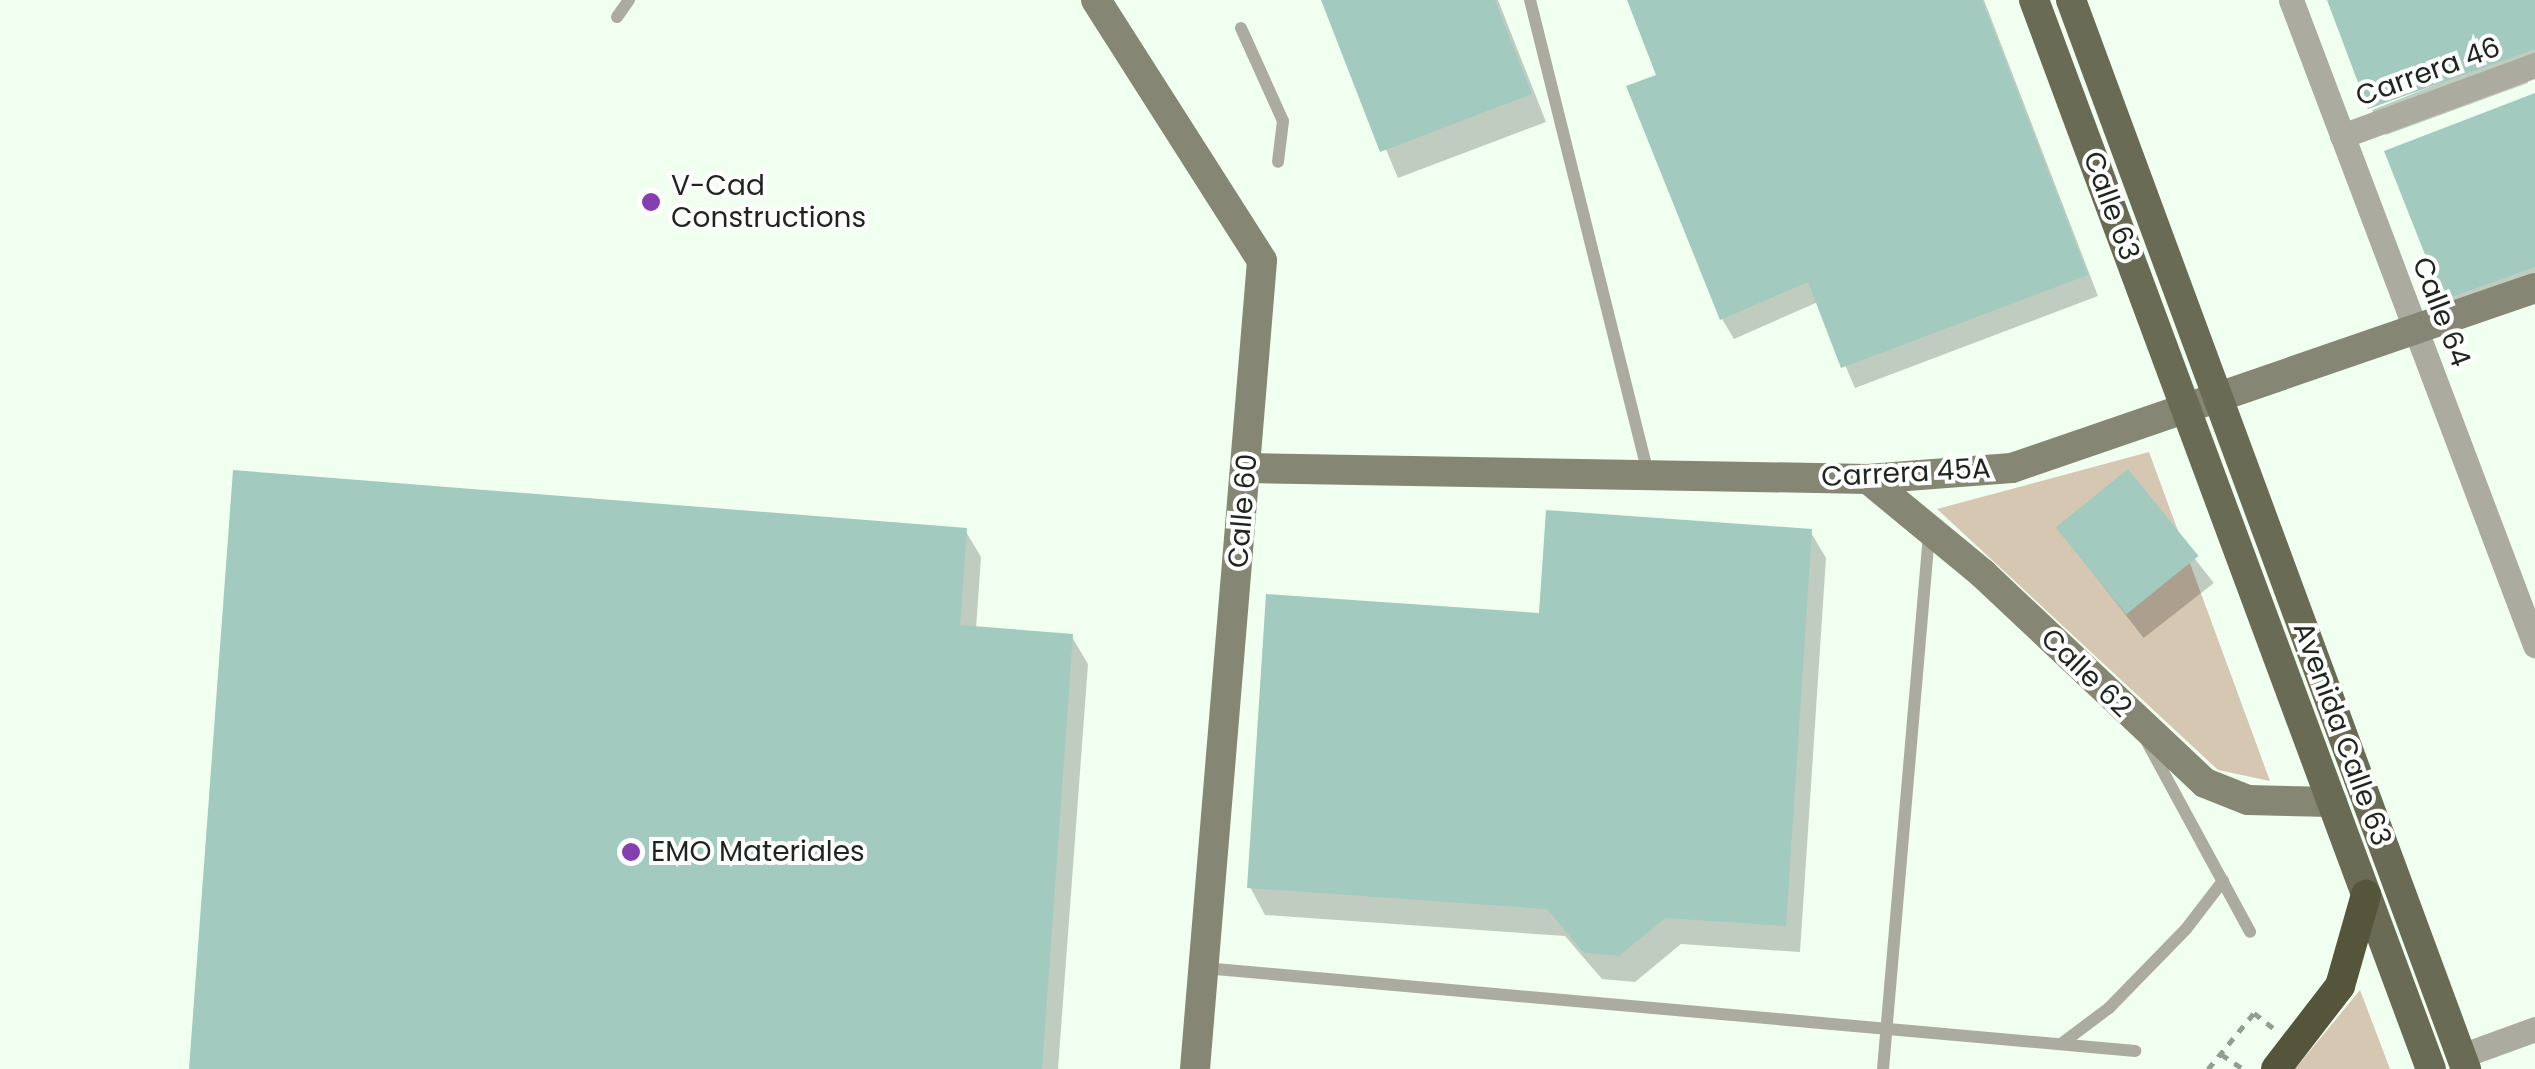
<!DOCTYPE html>
<html>
<head>
<meta charset="utf-8">
<style>
  body { margin:0 }
  #map { position:relative; width:2535px; height:1069px; overflow:hidden; background:#f1fff0; font-family:Poppins,sans-serif }
  div>[style] { position:absolute }
  .green>* { inset:0; background:#d6c7b2 }
  .shadow>* { inset:0; background:#0003; transform-origin:0 0 }
  .building>* { inset:0; background:#a2cabf; transform-origin:0 0 }
  .path>* { height:5px; margin-top:-2.5px; transform-origin:0; background:repeating-linear-gradient(90deg,#929e91 0 8px,transparent 0 16px) }
  .lane>* { height:12px; margin:-6px; padding:0 6px; transform-origin:6px; border-radius:6px; background:#abac9f }
  .street>* { height:25px; margin:-12.5px; padding:0 12.5px; transform-origin:12.5px; border-radius:12.5px; background:#abac9f }
  .secondary>* { height:30px; margin:-15px; padding:0 15px; transform-origin:15px; border-radius:15px; background:#858673 }
  .primary>* { height:30px; margin:-15px; padding:0 15px; transform-origin:15px; border-radius:15px; background:#6a6b55 }
  .highway>* { height:30px; margin:-15px; padding:0 15px; transform-origin:15px; border-radius:15px; background:#54553a }
  .dots>* { width:28px; height:28px; translate:-50% -50%; box-sizing:border-box; border:5px solid #fff; border-radius:50% }
  span { translate:-50% -50%; white-space:nowrap; text-align:center; line-height:1.15; -webkit-text-stroke:8px #fff; paint-order:stroke }
  .street-label { font-size:28px; color:#1e271e }
  .poi-label { font-size:28px; color:#1e271e }
  .left { translate:0 -50%; text-align:left }
</style>
</head>
<body>
<div id="map">
  <div class="green">
    <i style="clip-path:polygon(2149px 452px,2270px 781px,2218px 770px,1937px 509px)"></i>
    <i style="clip-path:polygon(2360px 990px,2390px 1069px,2295px 1069px)"></i>
  </div>
  <div class="shadow">
    <i style="clip-path:polygon(1323px 0,1498px 0,1546px 122px,1398px 178px)"></i>
    <i style="clip-path:polygon(1630px 0,1984px 0,2098px 296px,1855px 388px,1818px 302px,1734px 339px,1722px 319px,1659px 77px)"></i>
    <i style="clip-path:polygon(2329px 0,2535px 0,2535px 66px,2526px 67px,2528px 83px,2386px 135px,2372px 110px,2525px 49px,2371px 108px)"></i>
    <i style="clip-path:polygon(2535px 96px,2535px 298px,2461px 326px,2446px 299px)"></i>
    <i style="left:2127px;top:472px;width:141px;height:89px;rotate:52deg"></i>
    <i style="clip-path:polygon(965px 530px,981px 557px,976px 629px,1072px 637px,1088px 664px,1058px 1069px,192px 1069px)"></i>
    <i style="clip-path:polygon(1810px 531px,1826px 558px,1800px 952px,1681px 944px,1635px 982px,1602px 979px,1565px 936px,1265px 915px,1250px 887px,1542px 616px)"></i>
  </div>
  <div class="building">
    <i style="clip-path:polygon(1321px 0,1495px 0,1532px 94px,1380px 152px)"></i>
    <i style="clip-path:polygon(1627px 0,1982px 0,2088px 275px,1841px 368px,1808px 282px,1720px 320px,1626px 86px,1656px 75px)"></i>
    <i style="clip-path:polygon(2327px 0,2535px 0,2535px 49px,2368px 109px)"></i>
    <i style="clip-path:polygon(2535px 93px,2535px 267px,2443px 300px,2384px 151px)"></i>
    <i style="left:2128px;top:469px;width:112px;height:93px;rotate:51deg"></i>
    <i style="clip-path:polygon(233px 470px,967px 528px,960px 625px,1073px 634px,1042px 1069px,189px 1069px)"></i>
    <i style="clip-path:polygon(1546px 510px,1812px 529px,1786px 926px,1665px 918px,1619px 956px,1584px 953px,1547px 909px,1247px 888px,1266px 594px,1539px 613px)"></i>
  </div>
  <div class="path">
    <i style="left:2221px;top:1054px;width:27px;rotate:34deg"></i>
    <i style="left:2208px;top:1069px;width:72px;rotate:-50.6deg"></i>
    <i style="left:2254px;top:1013px;width:24px;rotate:38deg"></i>
  </div>
  <div class="lane">
    <i style="left:1530px;top:0;width:487px;rotate:76deg"></i>
    <i style="left:617px;top:17px;width:21px;rotate:-55deg"></i>
    <i style="left:1241px;top:28px;width:102px;rotate:65.7deg"></i>
    <i style="left:1283px;top:121px;width:41px;rotate:97deg"></i>
    <i style="left:2147px;top:742px;width:216px;rotate:61.5deg"></i>
    <i style="left:1204px;top:968px;width:935px;rotate:5.09deg"></i>
    <i style="left:2061px;top:1044px;width:60px;rotate:-36.9deg"></i>
    <i style="left:2109px;top:1008px;width:110px;rotate:-45.7deg"></i>
    <i style="left:2186px;top:929px;width:61px;rotate:-52.4deg"></i>
    <i style="left:1883px;top:1069px;width:536px;rotate:-85.08deg"></i>
  </div>
  <div class="street">
    <i style="left:2291px;top:0;width:690px;rotate:69.28deg"></i>
    <i style="left:2342px;top:136px;width:206px;rotate:-20.2deg"></i>
    <i style="left:2461px;top:1056px;width:79px;rotate:-20deg"></i>
  </div>
  <div class="secondary">
    <i style="left:1096px;top:0;width:309px;rotate:57.5deg"></i>
    <i style="left:1262px;top:261px;width:811px;rotate:94.74deg"></i>
    <i style="left:1247px;top:468px;width:621px;rotate:1.01deg"></i>
    <i style="left:1868px;top:479px;width:144px;rotate:-4.4deg"></i>
    <i style="left:2012px;top:468px;width:553px;rotate:-18.99deg"></i>
    <i style="left:1868px;top:479px;width:148px;rotate:39.5deg"></i>
    <i style="left:1982px;top:573px;width:306px;rotate:43.3deg"></i>
    <i style="left:2205px;top:783px;width:46px;rotate:21.6deg"></i>
    <i style="left:2248px;top:800px;width:84px;rotate:1.4deg"></i>
  </div>
  <div class="primary">
    <i style="left:2034px;top:0;width:1140px;rotate:69.63deg"></i>
    <i style="left:2071px;top:0;width:1140px;rotate:69.72deg"></i>
  </div>
  <div class="highway">
    <i style="left:2276px;top:1069px;width:105px;rotate:-52.4deg"></i>
    <i style="left:2340px;top:986px;width:95px;rotate:-74.1deg"></i>
  </div>
  <div class="dots">
    <i style="left:651px;top:202px;background:#843eb1"></i>
    <i style="left:631px;top:852px;background:#843eb1"></i>
  </div>
  <div class="street-label">
    <span style="left:2428px;top:72px;rotate:-20deg">Carrera 46</span>
    <span style="left:2111px;top:206px;rotate:70deg">Calle 63</span>
    <span style="left:2441px;top:312px;rotate:69deg">Calle 64</span>
    <span style="left:1906px;top:473px;rotate:-3deg">Carrera 45A</span>
    <span style="left:1243px;top:511px;rotate:-85deg">Calle 60</span>
    <span style="left:2086px;top:673px;rotate:44deg">Calle 62</span>
    <span style="left:2342px;top:734px;rotate:70deg">Avenida Calle 63</span>
  </div>
  <div class="poi-label">
    <span class="left" style="left:671px;top:202px">V-Cad<br>Constructions</span>
    <span class="left" style="left:651px;top:852px">EMO Materiales</span>
  </div>
</div>
</body>
</html>
